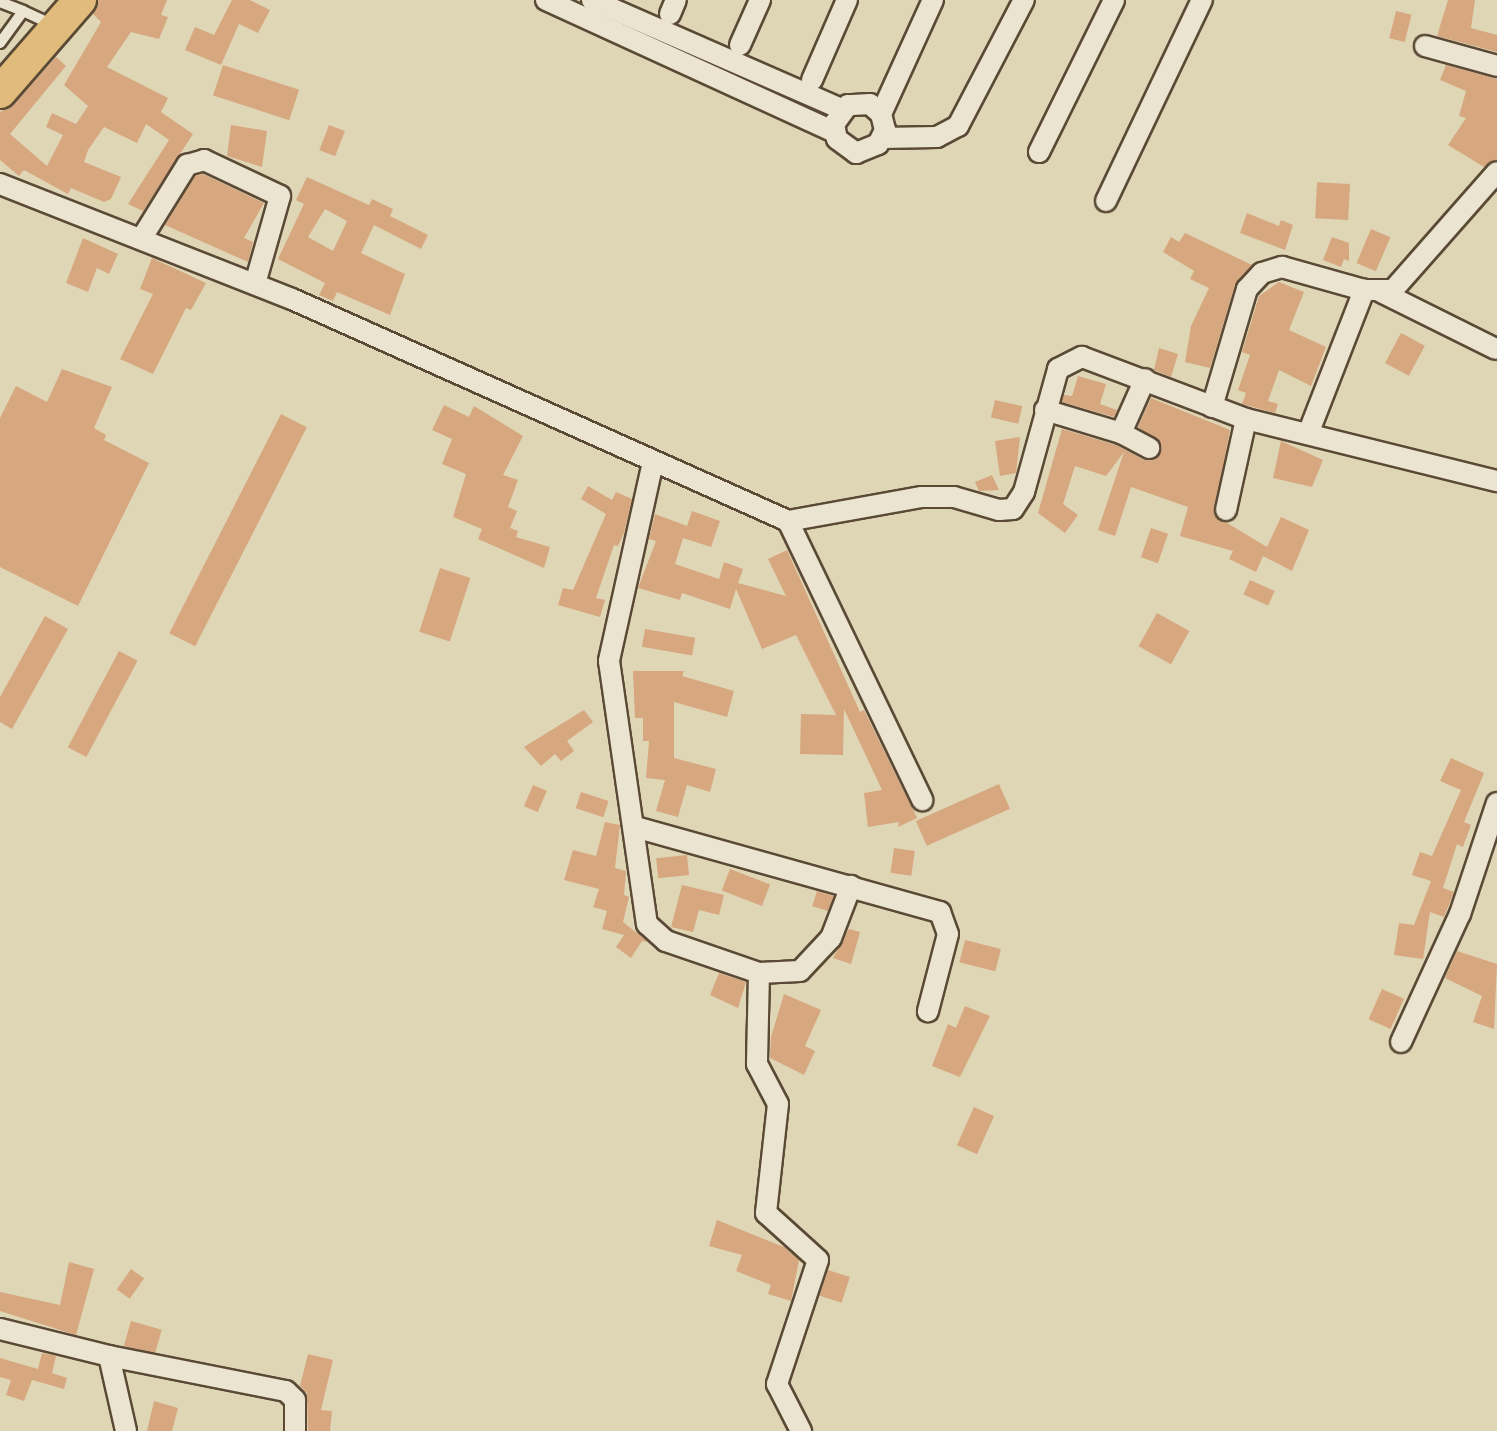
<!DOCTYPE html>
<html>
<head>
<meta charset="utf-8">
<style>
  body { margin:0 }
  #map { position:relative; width:1497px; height:1431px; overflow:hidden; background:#dfd6b6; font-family:"Libre Bodoni",serif }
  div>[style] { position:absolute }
  .building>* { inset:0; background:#d7a780; transform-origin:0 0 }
  .roads { filter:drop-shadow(2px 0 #5a4a35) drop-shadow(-2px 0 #5a4a35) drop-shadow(0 2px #5a4a35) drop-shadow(0 -2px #5a4a35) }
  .lane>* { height:10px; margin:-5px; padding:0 5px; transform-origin:5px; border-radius:5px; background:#eae4d0 }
  .street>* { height:20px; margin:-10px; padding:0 10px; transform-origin:10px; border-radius:10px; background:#eae4d0 }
  .primary>* { height:32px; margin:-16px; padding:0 16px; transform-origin:16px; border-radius:16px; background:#e0bb7b }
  span { translate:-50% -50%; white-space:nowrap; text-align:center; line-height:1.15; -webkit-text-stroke:8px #eae4d0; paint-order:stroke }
</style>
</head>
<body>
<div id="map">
  <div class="building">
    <i style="clip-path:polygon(98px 0,167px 0,161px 15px,168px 17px,159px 39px,131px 32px,107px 67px,168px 98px,161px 112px,193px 134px,143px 211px,128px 204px,169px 140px,146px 124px,137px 143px,104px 127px,88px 150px,84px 162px,121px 177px,111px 199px,104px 202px,71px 188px,68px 194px,24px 170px,19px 176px,0 160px,0 112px,14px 104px,56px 57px,66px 66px,10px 134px,47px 166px,63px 135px,46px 127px,52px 113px,76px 124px,88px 106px,64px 85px,101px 22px,93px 14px)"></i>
    <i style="clip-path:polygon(232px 0,250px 0,270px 10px,258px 33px,239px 24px,221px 65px,185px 50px,195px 27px,214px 35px)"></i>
    <i style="clip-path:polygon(1448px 0,1475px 0,1471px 28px,1497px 35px,1497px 52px,1437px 36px)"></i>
    <i style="left:1396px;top:11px;width:16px;height:28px;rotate:14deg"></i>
    <i style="left:223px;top:65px;width:80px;height:32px;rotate:18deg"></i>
    <i style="clip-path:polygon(1446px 65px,1497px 79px,1497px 159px,1484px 167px,1448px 145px,1466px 118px,1459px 116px,1466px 91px,1440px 80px)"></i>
    <i style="clip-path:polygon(231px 125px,267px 131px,262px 167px,227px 156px)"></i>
    <i style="left:329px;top:125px;width:17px;height:27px;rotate:21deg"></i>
    <i style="clip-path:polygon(203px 174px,264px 203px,244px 238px,253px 242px,248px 262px,165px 225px,195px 176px)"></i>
    <i style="clip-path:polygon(evenodd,307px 177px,369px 205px,372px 199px,393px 209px,390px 216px,428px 235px,421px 249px,374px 225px,361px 253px,405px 274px,390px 315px,337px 292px,333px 301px,319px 295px,325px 283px,278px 259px,304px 204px,296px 200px,307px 177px,325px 209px,347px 221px,333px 251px,308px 237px,325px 209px)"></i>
    <i style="left:1350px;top:184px;width:36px;height:33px;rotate:93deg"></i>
    <i style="clip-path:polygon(1247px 213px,1279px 226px,1281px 220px,1293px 225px,1285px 250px,1240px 233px)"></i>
    <i style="left:1371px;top:229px;width:21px;height:37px;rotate:23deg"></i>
    <i style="clip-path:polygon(1185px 233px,1252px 265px,1235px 285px,1210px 368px,1185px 362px,1191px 326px,1209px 288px,1190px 279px,1194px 271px,1163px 252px,1171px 237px,1179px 242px)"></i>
    <i style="clip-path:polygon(1332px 237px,1349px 243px,1349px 261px,1344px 259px,1341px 267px,1323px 260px)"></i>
    <i style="clip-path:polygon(83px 238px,118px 254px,109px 274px,97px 268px,88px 292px,66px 283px)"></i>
    <i style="clip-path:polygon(152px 258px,206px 283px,191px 310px,186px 308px,153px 374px,120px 359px,153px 294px,140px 289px)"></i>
    <i style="clip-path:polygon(1279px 282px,1304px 292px,1289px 330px,1326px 347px,1311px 386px,1279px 370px,1268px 401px,1278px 404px,1275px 413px,1242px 404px,1246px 393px,1238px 390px,1250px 355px,1242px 352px,1259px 296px)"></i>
    <i style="left:1401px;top:333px;width:27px;height:34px;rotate:28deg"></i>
    <i style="clip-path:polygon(1159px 348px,1178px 354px,1171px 377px,1154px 370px)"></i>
    <i style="clip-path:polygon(62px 369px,112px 387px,94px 428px,106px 435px,104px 440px,149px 463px,78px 606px,0 567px,0 418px,16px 386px,47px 402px)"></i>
    <i style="clip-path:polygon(1078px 376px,1106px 384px,1100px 404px,1117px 410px,1114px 417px,1062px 402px,1064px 395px,1072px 396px)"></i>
    <i style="clip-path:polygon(1151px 398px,1230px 430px,1214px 515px,1267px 547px,1281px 517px,1309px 530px,1292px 571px,1263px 556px,1256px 572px,1229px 559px,1233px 551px,1180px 536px,1188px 507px,1131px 487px,1115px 536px,1098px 530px,1124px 452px,1106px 476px,1075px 466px,1063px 504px,1078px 515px,1065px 533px,1038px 513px,1062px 429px,1116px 445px,1144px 460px,1156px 459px,1160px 442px,1138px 427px)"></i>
    <i style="left:995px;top:400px;width:28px;height:18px;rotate:13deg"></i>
    <i style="clip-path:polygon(444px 405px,469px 417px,474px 406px,523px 436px,503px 475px,518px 480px,508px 507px,517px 511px,510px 528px,518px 531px,516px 537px,550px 547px,544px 568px,478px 539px,482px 529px,453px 517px,466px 474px,442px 464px,452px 439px,432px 430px)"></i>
    <i style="left:281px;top:414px;width:29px;height:246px;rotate:27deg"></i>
    <i style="clip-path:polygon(1020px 437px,1016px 473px,1000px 476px,995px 441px)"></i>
    <i style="clip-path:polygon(1281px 441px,1323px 460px,1312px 487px,1273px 478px)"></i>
    <i style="clip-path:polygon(992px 475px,999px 490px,979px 491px,975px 482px)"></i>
    <i style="clip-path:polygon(588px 486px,612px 500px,616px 492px,632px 499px,624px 533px,618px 546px,614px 545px,596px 598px,605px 600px,600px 617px,558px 605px,563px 588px,573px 590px,606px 514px,581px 499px)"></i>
    <i style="clip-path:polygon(692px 511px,720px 521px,711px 547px,683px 538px,675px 564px,719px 579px,724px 562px,743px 569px,738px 583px,786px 596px,768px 559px,787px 550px,860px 712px,864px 710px,917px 818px,898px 827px,899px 822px,868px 827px,864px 793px,882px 790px,844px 709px,843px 755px,800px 754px,801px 714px,836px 715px,796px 635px,762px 649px,736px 589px,730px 609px,682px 593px,680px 600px,638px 588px,656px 541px,649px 539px,655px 514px,687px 526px)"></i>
    <i style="left:1151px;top:528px;width:18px;height:31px;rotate:19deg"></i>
    <i style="left:440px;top:568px;width:32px;height:67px;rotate:18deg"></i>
    <i style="left:1250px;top:580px;width:27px;height:16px;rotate:24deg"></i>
    <i style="left:1157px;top:613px;width:37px;height:38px;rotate:29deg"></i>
    <i style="clip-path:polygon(45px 616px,68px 629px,12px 729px,0 722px,0 697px)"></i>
    <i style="left:645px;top:629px;width:51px;height:18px;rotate:10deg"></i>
    <i style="left:119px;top:651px;width:21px;height:109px;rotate:28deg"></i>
    <i style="clip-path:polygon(633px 671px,684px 671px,682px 676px,734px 691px,727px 717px,674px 702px,674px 758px,716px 769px,710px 792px,687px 785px,678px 817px,656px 811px,665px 780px,646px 778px,649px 741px,643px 741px,643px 718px,635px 718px)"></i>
    <i style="clip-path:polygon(584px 710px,593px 722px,567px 741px,574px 751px,561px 761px,555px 754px,541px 766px,524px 747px)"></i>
    <i style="clip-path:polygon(1451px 758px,1484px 773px,1464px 822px,1471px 825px,1463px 847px,1457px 844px,1443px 888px,1454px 892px,1444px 917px,1430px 912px,1423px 959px,1394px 955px,1399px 923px,1414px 925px,1431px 881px,1412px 875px,1420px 852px,1432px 856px,1461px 790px,1440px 781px)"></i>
    <i style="left:999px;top:784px;width:27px;height:91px;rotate:66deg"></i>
    <i style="left:533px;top:785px;width:15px;height:23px;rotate:23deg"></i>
    <i style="left:581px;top:792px;width:29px;height:17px;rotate:18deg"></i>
    <i style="clip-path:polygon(605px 822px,620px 825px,615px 868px,626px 871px,624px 895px,629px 897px,623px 922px,648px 942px,642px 941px,631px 958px,616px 947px,624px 935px,602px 929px,607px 911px,593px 907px,599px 889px,564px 880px,573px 850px,596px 856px)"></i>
    <i style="left:894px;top:848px;width:21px;height:25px;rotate:8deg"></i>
    <i style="left:687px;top:855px;width:20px;height:31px;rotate:84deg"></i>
    <i style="left:730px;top:869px;width:43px;height:23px;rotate:21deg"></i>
    <i style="clip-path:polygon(682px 885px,724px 895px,719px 915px,699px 910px,693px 932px,671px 927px)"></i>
    <i style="left:817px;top:891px;width:17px;height:16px;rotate:17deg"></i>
    <i style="clip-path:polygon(849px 929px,860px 932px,851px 964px,833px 958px)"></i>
    <i style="left:965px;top:940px;width:37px;height:23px;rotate:14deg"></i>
    <i style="clip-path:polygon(1457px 951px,1497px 964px,1494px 1029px,1473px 1022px,1482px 996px,1445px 978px)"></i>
    <i style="clip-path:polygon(719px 973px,746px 982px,738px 1008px,710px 995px)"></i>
    <i style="left:1382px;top:989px;width:24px;height:33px;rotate:24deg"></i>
    <i style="clip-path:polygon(784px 994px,821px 1010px,805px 1046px,815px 1051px,804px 1075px,770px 1058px,771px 1037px)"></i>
    <i style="clip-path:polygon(965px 1006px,990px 1016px,960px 1077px,932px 1066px,948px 1024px,956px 1028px)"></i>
    <i style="left:974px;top:1107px;width:22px;height:42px;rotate:24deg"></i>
    <i style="clip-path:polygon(717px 1220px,784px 1247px,799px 1260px,791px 1301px,768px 1294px,771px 1285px,736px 1271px,742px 1255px,709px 1246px)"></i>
    <i style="clip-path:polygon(69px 1262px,94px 1269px,76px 1335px,0 1311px,0 1292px,60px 1305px)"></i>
    <i style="left:131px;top:1269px;width:16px;height:25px;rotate:35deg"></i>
    <i style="left:828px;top:1270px;width:23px;height:27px;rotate:18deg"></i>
    <i style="left:131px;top:1321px;width:32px;height:26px;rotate:16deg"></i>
    <i style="clip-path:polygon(42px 1353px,56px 1356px,52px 1373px,67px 1378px,64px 1389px,32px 1380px,24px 1401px,6px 1395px,11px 1380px,0 1377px,0 1358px,38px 1369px)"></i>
    <i style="clip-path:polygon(308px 1354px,333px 1360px,321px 1410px,332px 1411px,330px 1431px,308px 1431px,307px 1393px,300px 1386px)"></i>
    <i style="clip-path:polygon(154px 1401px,178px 1408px,172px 1431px,147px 1431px)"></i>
  </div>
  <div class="roads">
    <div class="lane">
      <i style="left:0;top:2px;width:25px;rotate:21deg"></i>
      <i style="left:0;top:43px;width:39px;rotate:-54deg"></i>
      <i style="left:23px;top:11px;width:31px;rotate:25deg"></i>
    </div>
    <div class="street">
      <i style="left:546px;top:0;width:317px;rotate:24.6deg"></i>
      <i style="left:592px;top:0;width:273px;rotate:23.6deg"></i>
      <i style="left:670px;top:14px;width:15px;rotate:-67deg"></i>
      <i style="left:740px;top:45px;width:49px;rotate:-66deg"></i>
      <i style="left:1425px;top:46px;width:75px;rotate:15.5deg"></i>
      <i style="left:812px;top:80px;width:87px;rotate:-66.4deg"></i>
      <i style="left:881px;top:114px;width:15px;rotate:-138deg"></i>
      <i style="left:870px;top:104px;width:22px;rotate:177deg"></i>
      <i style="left:848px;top:105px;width:24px;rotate:126deg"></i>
      <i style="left:834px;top:124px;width:15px;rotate:79deg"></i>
      <i style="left:837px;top:139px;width:24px;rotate:36deg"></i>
      <i style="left:856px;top:153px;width:24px;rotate:-22deg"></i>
      <i style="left:878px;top:144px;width:16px;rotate:-63deg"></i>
      <i style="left:885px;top:130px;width:16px;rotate:-104deg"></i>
      <i style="left:881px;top:114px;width:125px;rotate:-65.5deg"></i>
      <i style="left:882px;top:138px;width:55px;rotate:-1deg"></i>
      <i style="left:937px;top:137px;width:24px;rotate:-28deg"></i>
      <i style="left:958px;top:126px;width:142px;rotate:-62.4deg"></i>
      <i style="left:1039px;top:152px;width:169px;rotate:-63.7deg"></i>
      <i style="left:0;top:184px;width:314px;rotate:21.5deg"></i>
      <i style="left:292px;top:299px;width:543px;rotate:24.11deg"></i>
      <i style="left:788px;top:521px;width:136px;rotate:-10.2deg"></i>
      <i style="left:922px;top:497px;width:32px"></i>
      <i style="left:954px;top:497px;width:47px;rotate:16.1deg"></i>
      <i style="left:999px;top:510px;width:14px;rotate:-4deg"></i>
      <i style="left:1013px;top:509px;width:20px;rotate:-57deg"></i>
      <i style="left:1024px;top:492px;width:128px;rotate:-74.5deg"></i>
      <i style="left:1058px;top:369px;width:27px;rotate:-27deg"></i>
      <i style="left:1082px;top:357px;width:175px;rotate:20.7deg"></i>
      <i style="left:1246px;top:419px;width:259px;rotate:13.9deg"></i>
      <i style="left:1106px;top:201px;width:223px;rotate:-64.5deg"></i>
      <i style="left:143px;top:236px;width:84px;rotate:-58.2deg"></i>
      <i style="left:187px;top:165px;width:18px;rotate:-16deg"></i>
      <i style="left:204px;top:160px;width:84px;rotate:25.3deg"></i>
      <i style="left:280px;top:196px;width:91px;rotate:105.9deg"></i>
      <i style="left:1381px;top:292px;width:128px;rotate:26.4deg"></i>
      <i style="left:1212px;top:407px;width:123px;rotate:-73.5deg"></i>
      <i style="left:1247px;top:289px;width:22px;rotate:-47deg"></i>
      <i style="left:1262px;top:273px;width:21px;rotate:-17deg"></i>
      <i style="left:1282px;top:267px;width:85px;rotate:15.7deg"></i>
      <i style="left:1364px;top:290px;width:29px"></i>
      <i style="left:1393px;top:290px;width:157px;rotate:-48.6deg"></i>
      <i style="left:1045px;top:410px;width:79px;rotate:16.8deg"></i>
      <i style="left:1121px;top:433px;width:32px;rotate:28deg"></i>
      <i style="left:1121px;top:433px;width:59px;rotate:-66deg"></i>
      <i style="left:1308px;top:434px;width:155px;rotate:-68.7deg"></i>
      <i style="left:653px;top:462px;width:204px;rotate:102.5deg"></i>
      <i style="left:609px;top:661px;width:266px;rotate:81.8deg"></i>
      <i style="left:647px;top:924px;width:25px;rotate:42deg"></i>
      <i style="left:666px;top:941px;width:98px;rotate:19deg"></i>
      <i style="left:759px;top:973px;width:41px;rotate:-2.8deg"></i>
      <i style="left:800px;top:971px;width:45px;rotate:-46.8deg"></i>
      <i style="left:831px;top:938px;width:56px;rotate:-69deg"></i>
      <i style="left:1226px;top:510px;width:93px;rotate:-77.6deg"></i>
      <i style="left:788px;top:521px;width:310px;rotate:64.3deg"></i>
      <i style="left:635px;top:827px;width:317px;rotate:15.6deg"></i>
      <i style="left:940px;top:912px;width:23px;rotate:70deg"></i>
      <i style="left:948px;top:934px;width:80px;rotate:104.6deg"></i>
      <i style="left:759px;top:973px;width:91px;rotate:91.3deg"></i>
      <i style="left:757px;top:1064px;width:45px;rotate:62.3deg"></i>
      <i style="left:778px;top:1104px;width:110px;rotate:96.3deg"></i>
      <i style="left:766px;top:1213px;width:70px;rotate:42.1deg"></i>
      <i style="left:818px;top:1260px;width:131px;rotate:108.3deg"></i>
      <i style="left:777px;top:1384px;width:53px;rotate:62.9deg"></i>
      <i style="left:1401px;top:1042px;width:141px;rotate:-65.3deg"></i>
      <i style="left:1460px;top:914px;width:117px;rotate:-71.6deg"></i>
      <i style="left:0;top:1329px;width:112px;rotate:13.9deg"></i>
      <i style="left:109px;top:1356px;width:77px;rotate:77.2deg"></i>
      <i style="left:109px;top:1356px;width:180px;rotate:11.2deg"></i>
      <i style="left:286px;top:1391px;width:13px;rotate:45deg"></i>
      <i style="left:295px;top:1400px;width:31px;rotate:90deg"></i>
    </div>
    <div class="primary">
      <i style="left:0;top:92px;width:122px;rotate:-49deg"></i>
    </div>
  </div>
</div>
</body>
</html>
